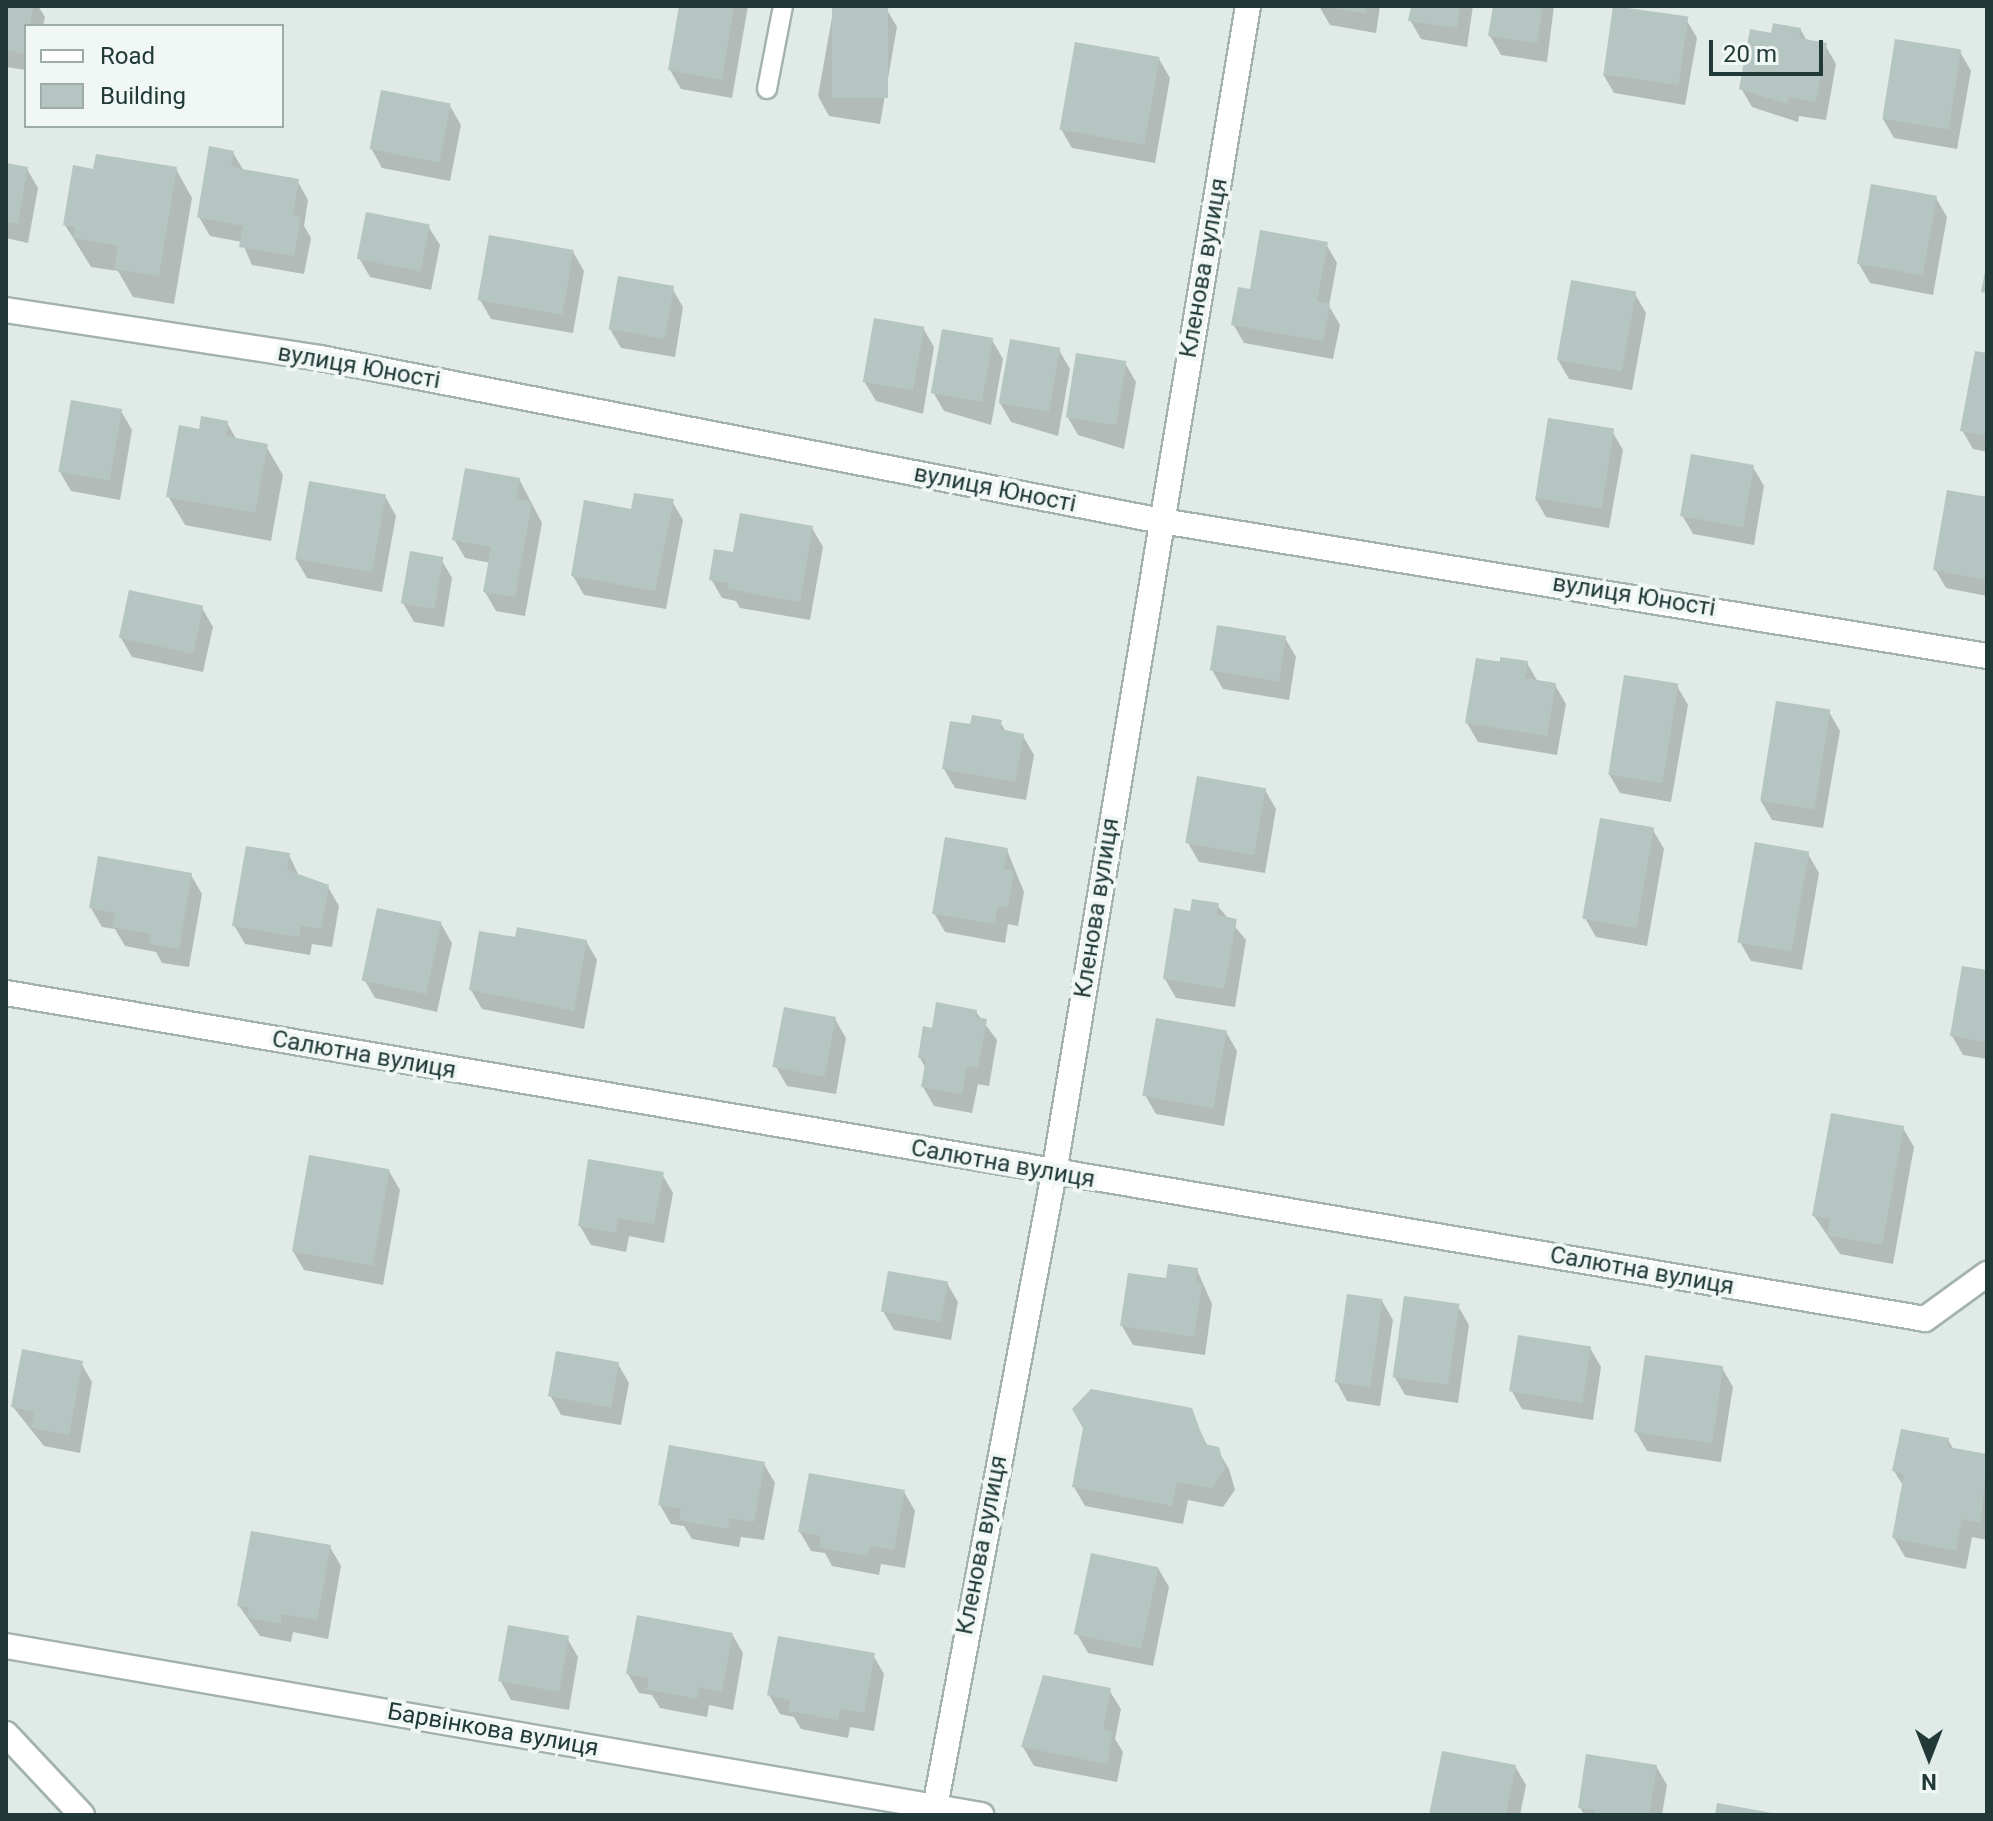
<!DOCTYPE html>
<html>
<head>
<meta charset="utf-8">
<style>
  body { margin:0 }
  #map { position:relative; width:1993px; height:1821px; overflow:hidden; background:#e0eae7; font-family:Roboto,sans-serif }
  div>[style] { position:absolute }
  .shadow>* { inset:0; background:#0003 }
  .building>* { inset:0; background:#b5c5c1; transform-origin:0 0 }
  .roads { filter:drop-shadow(2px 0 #a3b2af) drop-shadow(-2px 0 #a3b2af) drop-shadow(0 2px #a3b2af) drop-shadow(0 -2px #a3b2af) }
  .lane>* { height:18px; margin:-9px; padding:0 9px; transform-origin:9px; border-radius:9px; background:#fff }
  .street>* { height:24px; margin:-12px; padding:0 12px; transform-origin:12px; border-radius:12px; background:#fff }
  span { translate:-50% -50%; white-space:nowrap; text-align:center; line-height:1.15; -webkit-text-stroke:8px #f0f7f5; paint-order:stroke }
  .street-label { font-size:24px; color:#213a37 }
  .frame { position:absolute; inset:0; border:8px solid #213a37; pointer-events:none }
  .legend { position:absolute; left:24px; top:24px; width:260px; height:104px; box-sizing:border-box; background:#f0f7f5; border:2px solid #9daba9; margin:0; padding:10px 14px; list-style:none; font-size:24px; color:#213a37 }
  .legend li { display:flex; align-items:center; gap:16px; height:40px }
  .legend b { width:40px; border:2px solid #9daba9 }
  .north { position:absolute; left:1889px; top:1717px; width:80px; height:80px; -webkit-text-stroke:6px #f0f7f5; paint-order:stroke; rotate:180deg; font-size:22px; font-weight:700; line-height:32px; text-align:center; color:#213a37 }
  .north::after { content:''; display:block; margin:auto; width:28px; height:36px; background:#213a37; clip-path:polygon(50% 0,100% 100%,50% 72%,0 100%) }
  .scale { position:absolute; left:1709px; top:40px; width:114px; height:36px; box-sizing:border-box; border:4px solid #213a37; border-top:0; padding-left:10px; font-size:24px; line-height:28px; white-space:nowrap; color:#213a37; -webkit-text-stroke:6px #f0f7f5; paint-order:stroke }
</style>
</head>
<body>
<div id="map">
  <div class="shadow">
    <i style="clip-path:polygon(6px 6px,38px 6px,45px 17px,43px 26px,26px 26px,26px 70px,6px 67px)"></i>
    <i style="clip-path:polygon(681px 6px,748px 6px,732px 98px,681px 89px,670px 70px)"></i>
    <i style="clip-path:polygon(834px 6px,886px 8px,897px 27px,880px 124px,829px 116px,818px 96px)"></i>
    <i style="clip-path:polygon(1319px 6px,1380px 6px,1376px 33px,1330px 25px)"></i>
    <i style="clip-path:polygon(1413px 6px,1473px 6px,1467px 47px,1421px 39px,1410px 20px)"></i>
    <i style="clip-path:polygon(1495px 6px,1554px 6px,1547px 62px,1501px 55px,1490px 36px)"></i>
    <i style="clip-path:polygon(1686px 19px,1697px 38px,1685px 105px,1614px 93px,1603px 74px)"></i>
    <i style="clip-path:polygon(1800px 29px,1807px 41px,1825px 45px,1836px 64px,1826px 120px,1799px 116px,1798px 122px,1752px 107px,1741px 88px,1772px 35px)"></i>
    <i style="clip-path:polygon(1960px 52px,1971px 71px,1957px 149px,1894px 138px,1883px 119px)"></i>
    <i style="clip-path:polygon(1159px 59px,1170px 78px,1155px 163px,1072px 148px,1061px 129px)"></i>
    <i style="clip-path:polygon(450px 106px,461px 125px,450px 181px,382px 168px,371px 148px)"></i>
    <i style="clip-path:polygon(233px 153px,244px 171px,297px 180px,308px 200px,304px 226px,311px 238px,304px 274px,252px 265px,242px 242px,210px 236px,199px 217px)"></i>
    <i style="clip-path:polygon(6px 165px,27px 169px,38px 188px,28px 243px,6px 238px)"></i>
    <i style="clip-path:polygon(176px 169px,192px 198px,174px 304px,133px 297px,118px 271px,91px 267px,65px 225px,95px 171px)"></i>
    <i style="clip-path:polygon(1936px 198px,1947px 217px,1933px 295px,1870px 283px,1859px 264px)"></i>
    <i style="clip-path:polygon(428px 226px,440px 245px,431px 290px,370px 277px,359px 258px)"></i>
    <i style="clip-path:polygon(1326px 244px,1337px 263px,1329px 306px,1340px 325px,1333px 359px,1244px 343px,1233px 324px,1251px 291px)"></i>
    <i style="clip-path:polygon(573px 252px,584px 271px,573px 333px,491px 319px,480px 300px)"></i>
    <i style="clip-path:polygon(672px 288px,683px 307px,675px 357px,621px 348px,610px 329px)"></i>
    <i style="clip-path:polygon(1635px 294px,1646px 313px,1632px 390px,1569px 379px,1558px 360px)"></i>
    <i style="clip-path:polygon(923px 328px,934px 347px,923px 414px,876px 401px,864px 381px)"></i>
    <i style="clip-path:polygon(992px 340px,1003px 359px,991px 425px,944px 411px,933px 392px)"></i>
    <i style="clip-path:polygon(1059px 350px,1070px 369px,1058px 436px,1011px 422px,1000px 403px)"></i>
    <i style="clip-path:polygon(1987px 355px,1987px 452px,1973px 449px,1962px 430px)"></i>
    <i style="clip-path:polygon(1125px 363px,1136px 382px,1124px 449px,1078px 435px,1067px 416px)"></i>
    <i style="clip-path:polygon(121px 411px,132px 430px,120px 500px,71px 491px,60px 472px)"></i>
    <i style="clip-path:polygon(227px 423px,237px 440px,266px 446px,283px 475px,271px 541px,185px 525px,168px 496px,201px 431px)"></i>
    <i style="clip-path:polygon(1612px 431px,1623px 450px,1609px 528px,1546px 517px,1535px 498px)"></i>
    <i style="clip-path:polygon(1753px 467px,1764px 486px,1754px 545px,1693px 534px,1682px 515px)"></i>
    <i style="clip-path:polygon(519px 479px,542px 523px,525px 616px,496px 611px,485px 592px,491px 563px,465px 558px,454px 539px)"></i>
    <i style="clip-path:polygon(385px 496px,396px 516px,382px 592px,307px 578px,296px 559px)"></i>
    <i style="clip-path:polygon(1987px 499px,1987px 596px,1946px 588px,1935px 569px)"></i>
    <i style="clip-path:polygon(672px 501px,683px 520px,666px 609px,584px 595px,573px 576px,633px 511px)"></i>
    <i style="clip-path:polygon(812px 528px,823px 547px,810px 620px,740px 608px,736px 601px,722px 598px,711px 579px,735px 555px)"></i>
    <i style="clip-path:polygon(441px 559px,452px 578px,444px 627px,414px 622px,403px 603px)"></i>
    <i style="clip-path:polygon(202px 608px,213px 627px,203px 672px,132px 657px,121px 638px)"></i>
    <i style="clip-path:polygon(1285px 638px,1296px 657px,1289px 700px,1223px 689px,1212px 670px)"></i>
    <i style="clip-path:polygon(1477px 660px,1527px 663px,1538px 682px,1555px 685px,1566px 704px,1557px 755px,1478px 742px,1467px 723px)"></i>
    <i style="clip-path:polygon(1677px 686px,1688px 705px,1671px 802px,1620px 793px,1609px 774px)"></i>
    <i style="clip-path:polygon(1829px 712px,1840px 731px,1823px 828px,1772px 820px,1761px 801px)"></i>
    <i style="clip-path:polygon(1000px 722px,1007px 733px,1023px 736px,1034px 755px,1026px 800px,955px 788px,944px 769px)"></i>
    <i style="clip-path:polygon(1265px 790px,1276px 809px,1265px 873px,1199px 862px,1188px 843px)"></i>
    <i style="clip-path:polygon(1653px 830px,1664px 849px,1647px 946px,1596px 937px,1585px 918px)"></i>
    <i style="clip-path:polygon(1007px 850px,1024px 892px,1018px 926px,1008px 924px,1005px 943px,945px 932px,934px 913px)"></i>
    <i style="clip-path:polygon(1808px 854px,1819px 873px,1802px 970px,1751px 961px,1740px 942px)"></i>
    <i style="clip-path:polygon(289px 855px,299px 876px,328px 887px,339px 906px,332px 947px,312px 944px,310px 955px,245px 944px,234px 925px)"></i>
    <i style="clip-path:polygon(191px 875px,202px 894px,189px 967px,162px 963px,156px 952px,125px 946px,115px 929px,102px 927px,91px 908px)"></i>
    <i style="clip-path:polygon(1217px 905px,1246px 940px,1235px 1007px,1176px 998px,1165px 979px,1191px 913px)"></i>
    <i style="clip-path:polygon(441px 924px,452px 943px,437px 1012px,375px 998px,364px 979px)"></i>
    <i style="clip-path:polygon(517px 939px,586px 941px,597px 960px,584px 1029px,482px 1009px,471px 990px)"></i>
    <i style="clip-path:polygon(1987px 972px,1987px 1059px,1963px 1055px,1952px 1036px)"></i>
    <i style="clip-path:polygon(976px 1012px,997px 1040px,989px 1086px,978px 1084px,972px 1113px,934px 1106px,923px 1087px,926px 1069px,920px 1058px)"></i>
    <i style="clip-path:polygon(835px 1019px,846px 1038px,836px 1094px,787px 1086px,776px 1067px)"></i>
    <i style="clip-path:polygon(1226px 1032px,1237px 1051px,1224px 1126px,1156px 1114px,1145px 1095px)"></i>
    <i style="clip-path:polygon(1903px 1128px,1914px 1147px,1893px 1264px,1840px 1254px,1814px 1216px)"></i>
    <i style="clip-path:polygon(389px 1171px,400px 1190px,383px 1285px,304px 1270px,293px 1251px)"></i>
    <i style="clip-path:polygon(662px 1174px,673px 1193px,664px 1243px,629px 1236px,626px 1252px,591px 1245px,580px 1226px)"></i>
    <i style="clip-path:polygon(1197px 1270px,1212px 1304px,1205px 1355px,1133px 1345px,1122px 1326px,1167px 1280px)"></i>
    <i style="clip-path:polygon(947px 1283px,958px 1302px,951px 1340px,894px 1330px,883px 1311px)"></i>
    <i style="clip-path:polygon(1382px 1301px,1393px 1320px,1380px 1406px,1347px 1401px,1336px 1381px)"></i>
    <i style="clip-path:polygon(1458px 1306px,1469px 1325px,1458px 1403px,1405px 1395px,1394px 1376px)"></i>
    <i style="clip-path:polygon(1590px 1348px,1601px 1367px,1593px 1420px,1522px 1409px,1511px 1390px)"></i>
    <i style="clip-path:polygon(81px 1363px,92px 1382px,80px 1453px,44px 1446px,13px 1407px)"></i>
    <i style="clip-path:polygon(618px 1364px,629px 1383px,621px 1425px,561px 1415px,550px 1395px)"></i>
    <i style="clip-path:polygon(1722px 1368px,1733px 1387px,1721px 1462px,1647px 1451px,1636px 1432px)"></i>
    <i style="clip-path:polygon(1190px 1410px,1208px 1447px,1217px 1449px,1229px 1469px,1235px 1490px,1223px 1507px,1188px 1500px,1183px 1524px,1085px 1506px,1074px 1487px)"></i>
    <i style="clip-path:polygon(1948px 1440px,1954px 1450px,1987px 1456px,1987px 1540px,1972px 1537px,1966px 1569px,1905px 1557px,1894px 1538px,1904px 1487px,1894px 1471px)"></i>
    <i style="clip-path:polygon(764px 1464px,775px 1483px,764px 1540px,741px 1537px,739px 1547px,692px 1539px,684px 1526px,671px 1524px,660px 1505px)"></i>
    <i style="clip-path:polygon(904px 1492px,915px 1511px,905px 1568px,881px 1564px,879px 1575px,832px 1566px,825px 1553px,811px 1551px,800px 1532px)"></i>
    <i style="clip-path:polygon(330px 1547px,341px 1566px,328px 1639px,293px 1632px,291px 1642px,260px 1636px,239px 1606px)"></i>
    <i style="clip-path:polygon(1158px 1568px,1169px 1587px,1153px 1666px,1088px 1653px,1077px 1634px)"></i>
    <i style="clip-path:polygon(732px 1634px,743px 1653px,733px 1710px,709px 1705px,707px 1717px,660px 1708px,652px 1695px,639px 1693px,628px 1674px)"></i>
    <i style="clip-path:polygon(567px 1638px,578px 1657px,569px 1710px,511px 1700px,500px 1680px)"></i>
    <i style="clip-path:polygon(873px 1655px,884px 1674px,874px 1731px,850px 1727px,848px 1738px,801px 1729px,794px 1717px,780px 1714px,769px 1695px)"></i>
    <i style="clip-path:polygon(1109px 1690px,1121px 1709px,1115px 1739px,1123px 1752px,1117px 1782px,1034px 1766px,1023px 1747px)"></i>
    <i style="clip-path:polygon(1515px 1766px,1526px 1785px,1520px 1815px,1431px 1815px)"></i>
    <i style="clip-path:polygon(1656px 1766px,1667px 1785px,1662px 1815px,1584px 1815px,1580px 1807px)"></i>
  </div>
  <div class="building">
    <i style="clip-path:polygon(6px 6px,33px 6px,25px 54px,6px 50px)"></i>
    <i style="clip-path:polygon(679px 6px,734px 6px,722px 80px,668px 70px)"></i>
    <i style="left:832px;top:6px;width:56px;height:92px"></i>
    <i style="clip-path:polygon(1324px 6px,1367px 6px,1365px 14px)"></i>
    <i style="clip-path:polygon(1411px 6px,1460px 6px,1457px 28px,1408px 21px)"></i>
    <i style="clip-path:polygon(1493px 6px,1543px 6px,1537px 43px,1488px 36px)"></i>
    <i style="left:1613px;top:6px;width:76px;height:69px;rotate:8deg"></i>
    <i style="clip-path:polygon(1773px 23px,1801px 28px,1799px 38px,1827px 43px,1816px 102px,1789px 97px,1787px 104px,1739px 89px,1750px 29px,1771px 33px)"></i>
    <i style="left:1895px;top:39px;width:67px;height:81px;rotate:9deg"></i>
    <i style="left:1075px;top:42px;width:86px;height:89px;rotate:10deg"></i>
    <i style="left:381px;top:90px;width:71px;height:60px;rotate:11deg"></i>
    <i style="clip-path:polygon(209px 146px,234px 151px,231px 167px,299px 179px,293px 215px,301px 217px,294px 256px,239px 247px,243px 226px,197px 217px)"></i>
    <i style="clip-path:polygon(96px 154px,177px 167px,159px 276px,114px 269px,118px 246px,73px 238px,75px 227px,63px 225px,73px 165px,93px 169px)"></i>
    <i style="clip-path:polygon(6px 163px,28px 167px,18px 224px,6px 222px)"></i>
    <i style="left:1871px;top:184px;width:67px;height:81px;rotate:10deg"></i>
    <i style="left:366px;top:212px;width:65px;height:48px;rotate:11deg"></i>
    <i style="clip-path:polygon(1260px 230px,1328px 242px,1317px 301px,1330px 304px,1323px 341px,1231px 325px,1238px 287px,1250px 289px)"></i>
    <i style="left:489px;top:235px;width:86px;height:66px;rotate:10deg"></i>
    <i style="clip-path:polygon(1986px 267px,1987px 267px,1987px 293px,1981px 292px)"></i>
    <i style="left:618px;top:276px;width:57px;height:54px;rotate:10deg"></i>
    <i style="left:1571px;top:280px;width:66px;height:81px;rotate:10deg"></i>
    <i style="left:874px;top:318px;width:51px;height:65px;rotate:10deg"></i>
    <i style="left:942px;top:329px;width:52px;height:65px;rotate:10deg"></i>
    <i style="left:1010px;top:339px;width:51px;height:65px;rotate:10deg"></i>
    <i style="clip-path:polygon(1975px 351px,1987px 353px,1987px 436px,1960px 431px)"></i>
    <i style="left:1076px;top:353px;width:51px;height:65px;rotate:9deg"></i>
    <i style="left:71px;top:400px;width:52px;height:73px;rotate:10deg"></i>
    <i style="clip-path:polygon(201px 416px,228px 421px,226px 436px,268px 444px,255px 513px,166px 497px,179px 425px,199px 429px)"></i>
    <i style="left:1548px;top:418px;width:67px;height:81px;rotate:9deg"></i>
    <i style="left:1691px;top:454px;width:64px;height:63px;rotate:10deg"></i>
    <i style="clip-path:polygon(465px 468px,520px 478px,516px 499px,532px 502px,515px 597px,483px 592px,491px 547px,452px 540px)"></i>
    <i style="left:309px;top:481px;width:78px;height:79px;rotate:10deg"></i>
    <i style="clip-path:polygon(1947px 490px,1987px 497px,1987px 580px,1933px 570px)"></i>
    <i style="clip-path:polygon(634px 493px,674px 499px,655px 591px,571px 576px,584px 500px,631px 509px)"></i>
    <i style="clip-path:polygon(740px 513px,813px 526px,800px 602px,727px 589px,728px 583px,709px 580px,714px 549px,733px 552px)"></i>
    <i style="left:410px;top:551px;width:34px;height:53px;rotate:10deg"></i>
    <i style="left:129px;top:590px;width:76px;height:49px;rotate:12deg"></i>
    <i style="left:1217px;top:625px;width:70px;height:46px;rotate:9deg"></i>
    <i style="clip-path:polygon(1500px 657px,1528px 661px,1525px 678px,1556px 683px,1547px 736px,1465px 723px,1476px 658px,1500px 662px)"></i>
    <i style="left:1624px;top:675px;width:55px;height:101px;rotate:9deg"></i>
    <i style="left:1776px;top:701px;width:55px;height:101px;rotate:9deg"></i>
    <i style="clip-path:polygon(972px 715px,1002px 720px,1000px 729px,1024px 734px,1015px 782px,942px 769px,950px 721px,970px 724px)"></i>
    <i style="left:1197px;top:776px;width:70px;height:68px;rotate:10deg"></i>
    <i style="left:1600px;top:818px;width:55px;height:102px;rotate:10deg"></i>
    <i style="clip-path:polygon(945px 837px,1008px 848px,1004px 869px,1014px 871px,1008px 908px,998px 906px,995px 924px,932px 914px)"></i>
    <i style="left:1755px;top:842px;width:55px;height:102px;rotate:10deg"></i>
    <i style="clip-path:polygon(246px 846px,290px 853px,287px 870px,329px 885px,321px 929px,301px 926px,299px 937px,232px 926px)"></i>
    <i style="clip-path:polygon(98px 856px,192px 873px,179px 949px,149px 944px,151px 934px,112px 927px,115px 913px,89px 908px)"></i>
    <i style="clip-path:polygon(1192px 899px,1219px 903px,1217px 915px,1237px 919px,1224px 989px,1163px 979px,1174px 908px,1190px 911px)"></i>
    <i style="left:377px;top:908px;width:66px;height:74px;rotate:12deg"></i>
    <i style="clip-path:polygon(517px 927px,587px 940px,574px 1011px,469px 990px,479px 931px,515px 937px)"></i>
    <i style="clip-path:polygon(1962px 966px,1987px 970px,1987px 1042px,1950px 1036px)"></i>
    <i style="clip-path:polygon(936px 1002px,977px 1010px,976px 1017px,987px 1019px,978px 1068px,967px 1066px,962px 1094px,921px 1087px,926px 1059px,918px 1058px,923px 1026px,932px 1028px)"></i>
    <i style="left:784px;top:1007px;width:53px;height:61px;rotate:11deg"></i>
    <i style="left:1156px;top:1018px;width:72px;height:79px;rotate:10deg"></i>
    <i style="clip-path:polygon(1831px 1113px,1904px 1126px,1882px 1245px,1827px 1235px,1830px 1219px,1812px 1216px)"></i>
    <i style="left:309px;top:1155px;width:82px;height:98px;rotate:10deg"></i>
    <i style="clip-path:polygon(588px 1159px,664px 1172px,654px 1224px,618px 1218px,616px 1233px,578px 1226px)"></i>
    <i style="clip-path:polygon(1168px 1264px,1198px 1268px,1196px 1282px,1202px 1284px,1194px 1337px,1120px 1326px,1128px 1273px,1166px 1278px)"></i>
    <i style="left:888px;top:1271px;width:61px;height:41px;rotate:10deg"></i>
    <i style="left:1347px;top:1294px;width:36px;height:89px;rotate:8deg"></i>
    <i style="left:1404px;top:1296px;width:56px;height:82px;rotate:8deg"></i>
    <i style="left:1518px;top:1335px;width:74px;height:57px;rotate:9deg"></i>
    <i style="clip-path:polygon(22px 1349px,83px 1361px,69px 1435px,31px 1428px,34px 1412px,11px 1407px)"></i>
    <i style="left:556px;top:1351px;width:64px;height:46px;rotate:10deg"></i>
    <i style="left:1645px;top:1355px;width:79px;height:78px;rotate:8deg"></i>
    <i style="clip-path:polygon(1091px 1389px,1192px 1408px,1205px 1444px,1219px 1447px,1225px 1469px,1212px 1488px,1177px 1482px,1172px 1506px,1072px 1487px,1083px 1428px,1072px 1409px)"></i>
    <i style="clip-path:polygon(1901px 1429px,1949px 1438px,1948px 1447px,1987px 1454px,1981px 1523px,1962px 1519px,1956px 1551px,1892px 1538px,1904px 1474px,1892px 1471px)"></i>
    <i style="clip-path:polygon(669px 1445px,765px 1462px,754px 1522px,730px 1518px,728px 1529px,702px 1525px,679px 1520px,681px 1509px,658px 1505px)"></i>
    <i style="clip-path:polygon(809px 1473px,905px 1490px,894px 1550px,870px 1546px,868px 1556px,842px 1552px,819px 1547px,821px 1536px,798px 1532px)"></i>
    <i style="clip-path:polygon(251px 1531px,331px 1545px,317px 1620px,282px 1614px,281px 1624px,247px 1617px,249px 1608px,237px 1606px)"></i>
    <i style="left:1091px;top:1553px;width:69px;height:83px;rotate:12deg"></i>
    <i style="clip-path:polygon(637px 1615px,733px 1633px,722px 1692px,699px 1687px,697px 1699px,671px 1694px,647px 1690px,649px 1678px,626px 1674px)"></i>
    <i style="left:508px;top:1625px;width:62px;height:57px;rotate:10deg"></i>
    <i style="clip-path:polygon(778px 1636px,875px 1653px,864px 1713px,840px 1709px,838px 1720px,788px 1711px,790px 1700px,767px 1695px)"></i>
    <i style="clip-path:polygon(1043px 1675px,1111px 1688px,1103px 1729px,1113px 1732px,1107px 1764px,1021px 1747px)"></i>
    <i style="clip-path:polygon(1442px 1751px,1516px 1765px,1506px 1815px,1429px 1815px)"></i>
    <i style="clip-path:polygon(1586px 1754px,1657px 1765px,1649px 1815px,1595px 1815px,1595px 1810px,1578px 1808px)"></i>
    <i style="clip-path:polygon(1717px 1803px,1772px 1813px,1771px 1815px,1715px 1815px)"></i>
  </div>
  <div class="roads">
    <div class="lane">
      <i style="left:767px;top:89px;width:85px;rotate:-79.1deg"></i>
    </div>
    <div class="street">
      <i style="left:6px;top:310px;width:318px;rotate:8.7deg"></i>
      <i style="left:320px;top:358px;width:858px;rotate:10.96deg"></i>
      <i style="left:1162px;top:521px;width:836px;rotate:9.29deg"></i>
      <i style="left:6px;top:993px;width:1946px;rotate:9.64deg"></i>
      <i style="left:1925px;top:1319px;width:77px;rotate:-36deg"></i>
      <i style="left:6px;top:1646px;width:990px;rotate:9.83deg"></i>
      <i style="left:6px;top:1734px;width:111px;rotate:46.8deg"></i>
      <i style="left:935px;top:1807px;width:645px;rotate:-79.37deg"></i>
      <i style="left:1054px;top:1173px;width:1183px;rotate:-80.56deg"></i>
    </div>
  </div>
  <div class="street-label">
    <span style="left:1204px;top:268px;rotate:-80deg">Кленова вулиця</span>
    <span style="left:359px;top:367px;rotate:10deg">вулиця Юності</span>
    <span style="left:995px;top:489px;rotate:11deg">вулиця Юності</span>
    <span style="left:1634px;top:596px;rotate:9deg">вулиця Юності</span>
    <span style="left:1097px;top:908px;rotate:-81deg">Кленова вулиця</span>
    <span style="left:364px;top:1055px;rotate:10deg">Салютна вулиця</span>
    <span style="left:1003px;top:1164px;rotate:10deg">Салютна вулиця</span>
    <span style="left:1642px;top:1271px;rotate:10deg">Салютна вулиця</span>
    <span style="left:982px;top:1545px;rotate:-79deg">Кленова вулиця</span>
    <span style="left:493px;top:1730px;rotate:10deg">Барвінкова вулиця</span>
  </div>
  <div class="frame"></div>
  <ul class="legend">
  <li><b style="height:10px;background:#fff"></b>Road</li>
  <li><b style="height:22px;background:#b5c5c1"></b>Building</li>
  </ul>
  <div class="north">N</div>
  <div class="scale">20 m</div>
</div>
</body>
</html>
